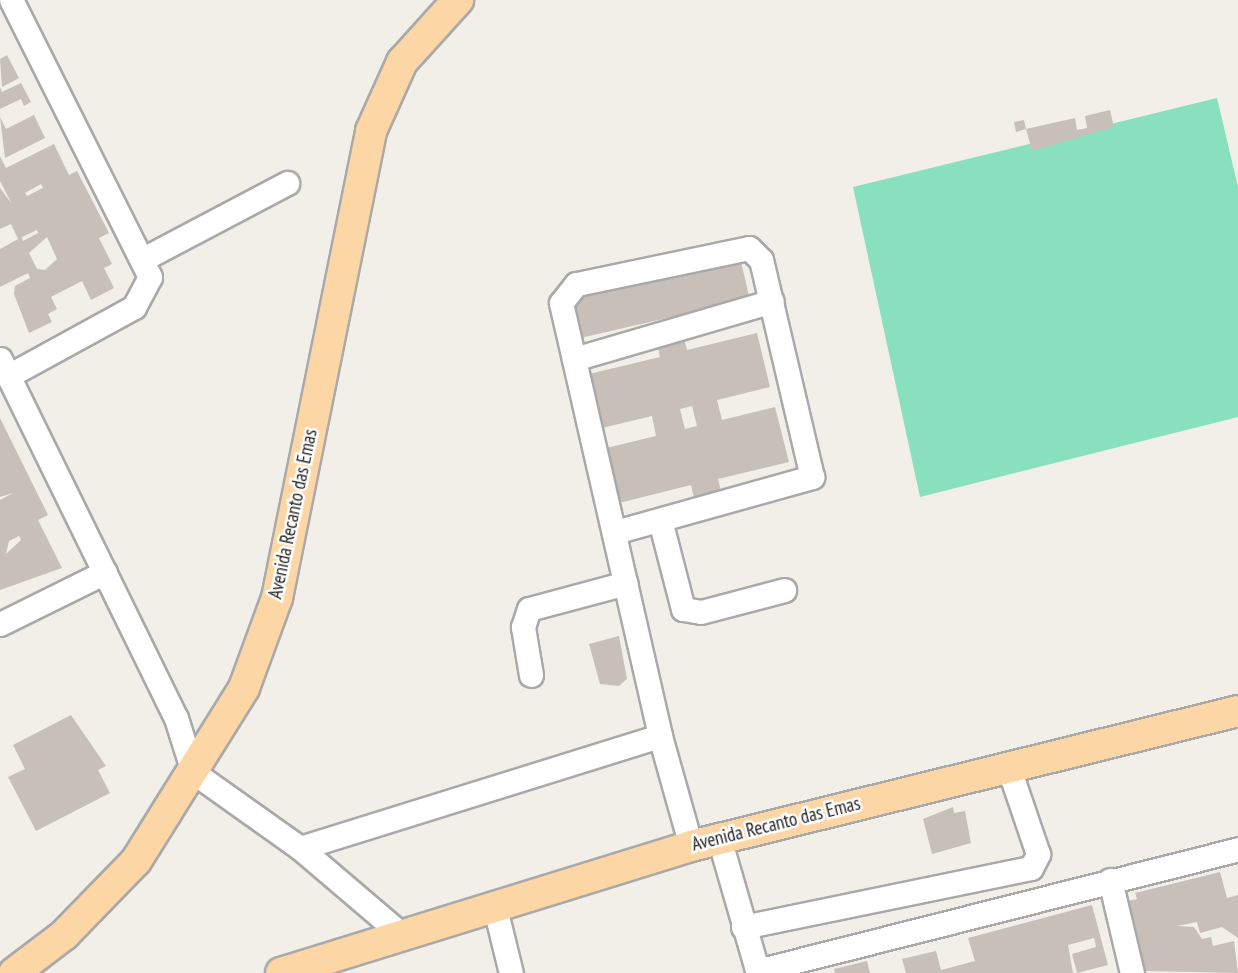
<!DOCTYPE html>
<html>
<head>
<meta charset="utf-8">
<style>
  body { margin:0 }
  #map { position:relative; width:1238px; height:973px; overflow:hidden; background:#f2efe9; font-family:"PT Sans Narrow",sans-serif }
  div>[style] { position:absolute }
  .pitch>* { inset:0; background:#88e0be }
  .building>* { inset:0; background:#c7bfb8; transform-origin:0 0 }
  .roads { filter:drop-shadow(2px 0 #a9a9a9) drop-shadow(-2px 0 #a9a9a9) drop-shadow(0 2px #a9a9a9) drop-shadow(0 -2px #a9a9a9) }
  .minor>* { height:23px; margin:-11.5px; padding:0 11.5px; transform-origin:11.5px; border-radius:11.5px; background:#fff }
  .major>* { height:30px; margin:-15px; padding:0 15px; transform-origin:15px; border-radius:15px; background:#fcd6a4 }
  span { translate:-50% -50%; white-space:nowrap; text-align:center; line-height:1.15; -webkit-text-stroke:5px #fff; paint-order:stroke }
  .street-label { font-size:19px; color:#222 }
</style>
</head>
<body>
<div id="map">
  <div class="pitch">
    <i style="clip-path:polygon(1217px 98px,1238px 187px,1238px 417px,920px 497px,853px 187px)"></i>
  </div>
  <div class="building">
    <i style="clip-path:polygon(7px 55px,19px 78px,2px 87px,0 59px)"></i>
    <i style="clip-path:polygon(21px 83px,31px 102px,24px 106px,21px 99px,0 109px,0 87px,2px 92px)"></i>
    <i style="clip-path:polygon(1110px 110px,1114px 127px,1032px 151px,1026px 129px,1016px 132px,1014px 122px,1024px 120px,1026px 129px,1075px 118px,1077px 130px,1087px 128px,1085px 116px)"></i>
    <i style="clip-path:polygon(34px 115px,45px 138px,5px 158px,0 117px,6px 129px)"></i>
    <i style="clip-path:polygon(evenodd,54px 144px,69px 175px,77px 171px,109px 233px,99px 238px,112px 264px,104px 268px,114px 288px,91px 300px,82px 281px,51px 297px,57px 309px,48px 314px,52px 322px,29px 333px,14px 294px,15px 286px,30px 278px,28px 273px,0 287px,0 249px,18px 239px,11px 224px,0 229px,0 188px,12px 204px,0 181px,0 156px,6px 168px,54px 144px,41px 184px,43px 188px,27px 196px,25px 193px,41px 184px,54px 144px,37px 230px,38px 233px,23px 241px,22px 237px,37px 230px,54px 144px,47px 237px,57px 259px,45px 270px,37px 269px,29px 253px,47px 237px)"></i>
    <i style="left:740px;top:257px;width:43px;height:175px;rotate:77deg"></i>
    <i style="clip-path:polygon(evenodd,757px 333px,770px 387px,717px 400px,722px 420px,775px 407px,789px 462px,718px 479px,721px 491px,694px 498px,691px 485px,619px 503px,606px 448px,656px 436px,652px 416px,602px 428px,589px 374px,660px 357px,657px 344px,684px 338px,687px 350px,757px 333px,692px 406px,697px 426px,685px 429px,680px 409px,692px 406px)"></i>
    <i style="clip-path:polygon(evenodd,0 418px,48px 515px,38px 520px,62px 568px,0 590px,0 500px,13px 493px,0 497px,0 418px,19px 536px,21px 540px,6px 554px,9px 541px,19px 536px)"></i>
    <i style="clip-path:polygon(619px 636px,627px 679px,619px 686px,600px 684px,589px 644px)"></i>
    <i style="clip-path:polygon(71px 715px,106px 766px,98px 770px,110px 793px,36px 831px,8px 777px,25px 769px,13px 745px)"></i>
    <i style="clip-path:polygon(953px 807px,954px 813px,965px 811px,971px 843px,932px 854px,923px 819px)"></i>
    <i style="clip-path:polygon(1220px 872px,1227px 898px,1238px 895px,1238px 938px,1222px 927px,1200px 933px,1197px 922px,1177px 926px,1194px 927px,1202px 939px,1211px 937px,1213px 946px,1234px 941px,1238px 973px,1145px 971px,1128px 901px,1137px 899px,1135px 893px)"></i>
    <i style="clip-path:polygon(1092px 905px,1108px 965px,1077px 973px,1072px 954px,1096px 947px,1094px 938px,1068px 945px,1073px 973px,906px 973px,902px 959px,936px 951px,941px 970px,975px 961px,968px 938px)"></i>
    <i style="clip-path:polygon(867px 961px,870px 973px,835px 973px,834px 969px)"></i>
  </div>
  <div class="roads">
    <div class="minor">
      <i style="left:143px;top:259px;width:163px;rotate:-27.8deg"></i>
      <i style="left:0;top:359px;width:400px;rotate:63.9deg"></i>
      <i style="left:176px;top:718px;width:57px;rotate:72.5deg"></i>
      <i style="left:193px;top:772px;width:131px;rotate:35.4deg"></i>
      <i style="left:300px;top:848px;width:133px;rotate:40.4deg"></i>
      <i style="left:574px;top:359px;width:206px;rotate:-16.3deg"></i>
      <i style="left:8px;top:376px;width:144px;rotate:-28.7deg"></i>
      <i style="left:134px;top:307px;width:34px;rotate:-62deg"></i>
      <i style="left:150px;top:277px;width:310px;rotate:-116.6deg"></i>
      <i style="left:660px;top:520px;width:92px;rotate:75.5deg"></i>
      <i style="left:683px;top:609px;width:18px;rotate:9deg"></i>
      <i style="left:701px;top:612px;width:86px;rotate:-14.8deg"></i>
      <i style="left:615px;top:532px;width:205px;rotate:-15.6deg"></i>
      <i style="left:812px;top:477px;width:223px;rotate:-103.2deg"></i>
      <i style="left:761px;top:260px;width:17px;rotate:-135deg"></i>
      <i style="left:749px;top:248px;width:177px;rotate:168.2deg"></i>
      <i style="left:576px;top:284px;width:24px;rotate:128deg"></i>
      <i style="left:561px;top:303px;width:444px;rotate:77.1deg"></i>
      <i style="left:660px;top:736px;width:114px;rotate:74.3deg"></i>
      <i style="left:0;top:624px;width:117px;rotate:-26.3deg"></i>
      <i style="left:531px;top:675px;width:49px;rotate:-99.5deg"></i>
      <i style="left:523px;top:627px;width:19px;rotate:-72deg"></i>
      <i style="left:529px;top:609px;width:100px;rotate:-15deg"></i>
      <i style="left:719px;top:838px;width:141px;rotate:73.9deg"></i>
      <i style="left:300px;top:848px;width:377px;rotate:-17.3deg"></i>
      <i style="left:1110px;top:880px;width:96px;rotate:76.7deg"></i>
      <i style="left:494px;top:904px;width:71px;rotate:76.2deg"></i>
      <i style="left:743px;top:927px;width:294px;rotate:-11.6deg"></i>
      <i style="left:1031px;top:868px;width:16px;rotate:-63deg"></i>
      <i style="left:1038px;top:854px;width:93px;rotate:-108.8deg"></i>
      <i style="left:757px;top:971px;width:496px;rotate:-14.2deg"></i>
    </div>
    <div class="major">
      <i style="left:14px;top:973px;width:63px;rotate:-37.2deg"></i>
      <i style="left:64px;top:935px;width:103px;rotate:-45.8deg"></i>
      <i style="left:136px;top:861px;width:204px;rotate:-58deg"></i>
      <i style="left:244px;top:688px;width:96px;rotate:-69.9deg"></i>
      <i style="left:277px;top:598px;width:476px;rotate:-78.6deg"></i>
      <i style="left:371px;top:131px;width:76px;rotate:-65.8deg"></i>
      <i style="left:402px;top:62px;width:84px;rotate:-47.9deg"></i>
      <i style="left:281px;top:973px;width:429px;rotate:-17.2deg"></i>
      <i style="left:691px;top:846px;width:563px;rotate:-13.86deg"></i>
    </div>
  </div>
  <div class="street-label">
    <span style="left:293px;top:514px;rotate:-78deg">Avenida Recanto das Emas</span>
    <span style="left:776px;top:824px;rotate:-14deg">Avenida Recanto das Emas</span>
  </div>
</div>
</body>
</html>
